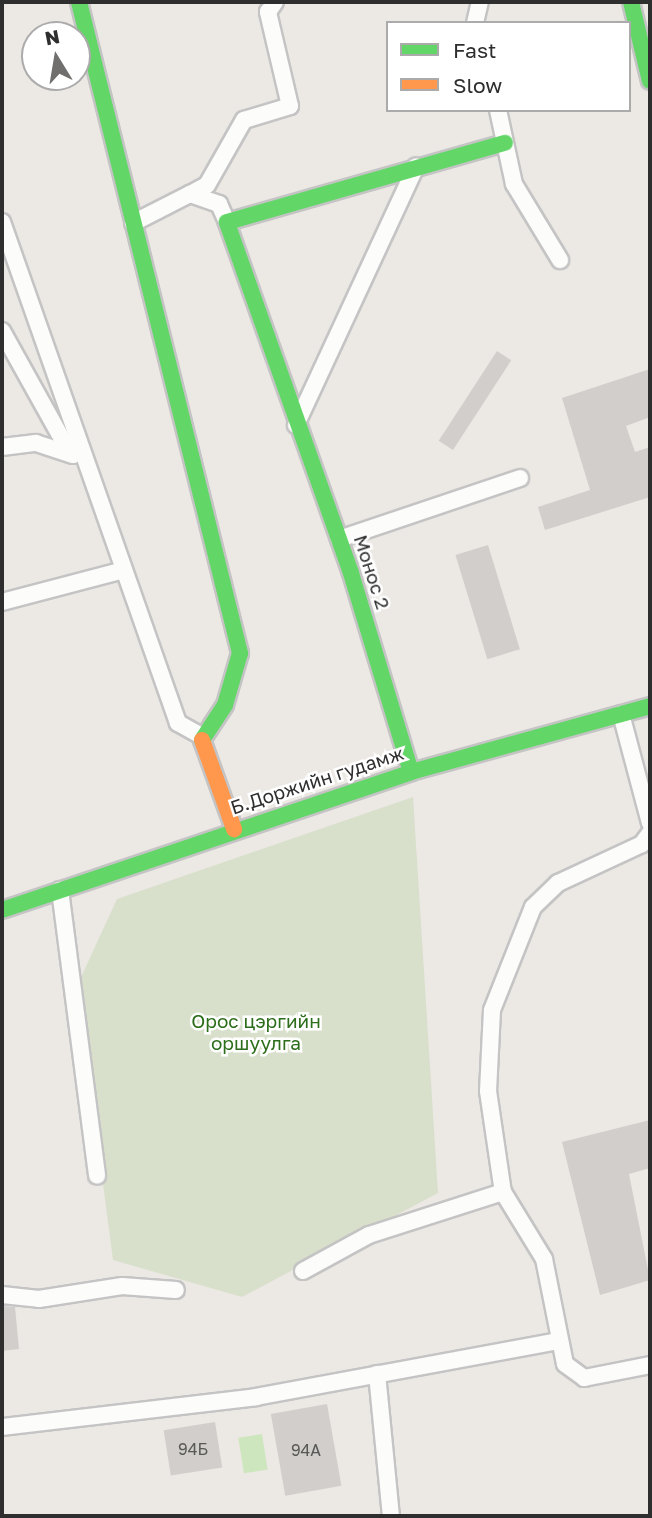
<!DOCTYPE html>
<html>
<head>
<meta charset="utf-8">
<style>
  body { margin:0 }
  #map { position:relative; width:652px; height:1518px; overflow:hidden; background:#ece8e4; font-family:"Golos Text",sans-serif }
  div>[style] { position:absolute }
  .green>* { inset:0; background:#cee6be; transform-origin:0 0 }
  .cemetery>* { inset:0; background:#d8e0cc }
  .building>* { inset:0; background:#d1cecb; transform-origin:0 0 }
  .roads { filter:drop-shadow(2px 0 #c5c4c5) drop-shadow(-2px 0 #c5c4c5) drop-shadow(0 2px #c5c4c5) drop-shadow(0 -2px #c5c4c5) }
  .street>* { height:16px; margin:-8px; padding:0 8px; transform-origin:8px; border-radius:8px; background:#fcfcfb }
  .fast>* { height:16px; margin:-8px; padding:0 8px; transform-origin:8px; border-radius:8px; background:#63d668 }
  .slow>* { height:16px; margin:-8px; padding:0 8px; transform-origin:8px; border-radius:8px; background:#ff974d }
  span { translate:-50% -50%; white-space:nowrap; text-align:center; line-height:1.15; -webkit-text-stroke:5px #fff; paint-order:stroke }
  .number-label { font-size:16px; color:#585857 }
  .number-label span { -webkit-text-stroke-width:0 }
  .street-label { font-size:19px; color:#2e2e2e }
  .park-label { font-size:19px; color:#2c6e1b }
  .frame { position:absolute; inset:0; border:4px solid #2e2e2e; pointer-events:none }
  .legend { position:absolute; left:386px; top:21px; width:245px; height:91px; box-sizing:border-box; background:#fff; border:2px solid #ababab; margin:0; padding:9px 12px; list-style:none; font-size:21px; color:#2e2e2e }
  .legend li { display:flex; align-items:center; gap:14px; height:35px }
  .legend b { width:35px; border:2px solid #ababab }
  .north { position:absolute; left:21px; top:21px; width:70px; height:70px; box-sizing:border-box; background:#fff; border:2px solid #ababab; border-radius:50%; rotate:349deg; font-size:19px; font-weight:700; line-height:28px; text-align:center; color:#2e2e2e }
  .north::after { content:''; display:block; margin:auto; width:24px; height:32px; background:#706f6e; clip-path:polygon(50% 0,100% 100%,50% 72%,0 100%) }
</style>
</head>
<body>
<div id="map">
  <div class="green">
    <i style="left:262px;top:1434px;width:36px;height:24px;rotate:81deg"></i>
  </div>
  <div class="cemetery">
    <i style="clip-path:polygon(413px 797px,438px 1193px,242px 1297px,113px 1260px,77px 986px,117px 899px)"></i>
  </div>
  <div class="building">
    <i style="left:497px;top:351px;width:17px;height:107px;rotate:33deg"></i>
    <i style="clip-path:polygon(650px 369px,650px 417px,626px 426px,635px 452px,650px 447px,650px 497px,545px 530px,538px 507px,590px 490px,562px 398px)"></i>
    <i style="left:488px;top:545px;width:109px;height:34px;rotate:73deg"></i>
    <i style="clip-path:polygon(650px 1120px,650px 1168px,629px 1174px,650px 1280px,600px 1295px,562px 1142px)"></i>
    <i style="clip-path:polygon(2px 1306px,15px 1307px,19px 1349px,2px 1351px)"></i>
    <i style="left:327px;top:1404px;width:83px;height:57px;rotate:80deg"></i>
    <i style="left:215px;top:1422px;width:46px;height:52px;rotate:81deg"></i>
  </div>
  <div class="roads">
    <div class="street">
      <i style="left:475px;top:23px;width:22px;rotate:-77deg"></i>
      <i style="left:498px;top:110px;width:76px;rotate:77.8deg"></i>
      <i style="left:514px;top:184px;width:89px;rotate:58.8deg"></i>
      <i style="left:190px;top:194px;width:19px;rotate:-28deg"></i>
      <i style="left:207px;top:185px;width:75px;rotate:-60.4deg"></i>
      <i style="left:244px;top:120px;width:48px;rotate:-16.9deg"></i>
      <i style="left:290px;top:106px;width:97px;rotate:-103.2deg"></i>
      <i style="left:268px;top:12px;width:12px;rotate:-55deg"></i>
      <i style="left:2px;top:222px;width:531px;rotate:70.64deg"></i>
      <i style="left:178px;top:723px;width:25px;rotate:29deg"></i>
      <i style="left:133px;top:223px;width:64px;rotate:-27deg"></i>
      <i style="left:190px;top:194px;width:31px;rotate:19deg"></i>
      <i style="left:219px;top:204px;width:20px;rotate:66deg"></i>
      <i style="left:2px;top:331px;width:140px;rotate:60.9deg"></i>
      <i style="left:296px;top:425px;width:285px;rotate:-65.1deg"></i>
      <i style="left:2px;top:447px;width:34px;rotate:-7deg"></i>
      <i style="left:36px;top:443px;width:39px;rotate:18deg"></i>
      <i style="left:339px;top:539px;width:191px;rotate:-18.6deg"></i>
      <i style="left:2px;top:602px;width:126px;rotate:-14.7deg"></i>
      <i style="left:621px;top:714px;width:113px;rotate:75.1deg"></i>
      <i style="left:650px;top:833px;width:14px;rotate:126deg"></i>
      <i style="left:642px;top:844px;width:93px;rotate:155.1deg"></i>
      <i style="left:558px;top:883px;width:35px;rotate:136deg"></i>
      <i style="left:533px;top:907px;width:111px;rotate:111.7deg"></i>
      <i style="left:492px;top:1010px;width:81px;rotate:92.8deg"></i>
      <i style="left:488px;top:1091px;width:102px;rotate:81.6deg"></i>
      <i style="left:503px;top:1192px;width:79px;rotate:58.5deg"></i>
      <i style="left:544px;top:1259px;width:107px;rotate:78.7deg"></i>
      <i style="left:565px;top:1364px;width:24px;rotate:36deg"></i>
      <i style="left:584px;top:1378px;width:67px;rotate:-11.1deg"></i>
      <i style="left:60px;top:890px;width:288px;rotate:82.6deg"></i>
      <i style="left:303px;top:1271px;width:75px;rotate:-28.6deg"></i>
      <i style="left:369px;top:1235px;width:141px;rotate:-17.8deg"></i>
      <i style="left:2px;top:1295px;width:37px;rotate:6deg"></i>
      <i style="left:39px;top:1299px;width:84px;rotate:-8.9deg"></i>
      <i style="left:122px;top:1286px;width:54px;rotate:4.2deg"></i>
      <i style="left:377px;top:1374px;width:143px;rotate:84.4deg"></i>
      <i style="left:2px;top:1427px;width:256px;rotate:-6.7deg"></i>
      <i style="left:256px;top:1397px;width:307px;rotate:-10.5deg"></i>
    </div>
    <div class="fast">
      <i style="left:79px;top:2px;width:671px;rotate:76.11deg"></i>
      <i style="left:240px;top:653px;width:54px;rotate:106.1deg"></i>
      <i style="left:225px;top:705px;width:42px;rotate:123.3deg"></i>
      <i style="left:631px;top:2px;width:81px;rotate:76.5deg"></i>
      <i style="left:411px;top:772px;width:208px;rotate:-106.8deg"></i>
      <i style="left:351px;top:573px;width:372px;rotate:-109.5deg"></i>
      <i style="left:227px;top:222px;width:289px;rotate:-15.9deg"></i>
      <i style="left:2px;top:910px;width:432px;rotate:-18.6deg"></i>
      <i style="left:411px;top:772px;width:248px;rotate:-15.4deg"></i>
    </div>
    <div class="slow">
      <i style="left:202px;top:740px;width:95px;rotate:70.2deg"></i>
    </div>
  </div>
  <div class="number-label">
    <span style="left:193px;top:1449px">94Б</span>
    <span style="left:306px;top:1450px">94А</span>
  </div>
  <div class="street-label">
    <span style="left:372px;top:572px;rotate:72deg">Монос 2</span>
    <span style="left:317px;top:780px;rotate:-18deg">Б.Доржийн гудамж</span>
  </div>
  <div class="park-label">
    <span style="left:256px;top:1032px">Орос цэргийн<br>оршуулга</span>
  </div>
  <div class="frame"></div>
  <ul class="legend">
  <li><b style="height:9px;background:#63d668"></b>Fast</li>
  <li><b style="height:9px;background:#ff974d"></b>Slow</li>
  </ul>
  <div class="north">N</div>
</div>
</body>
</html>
